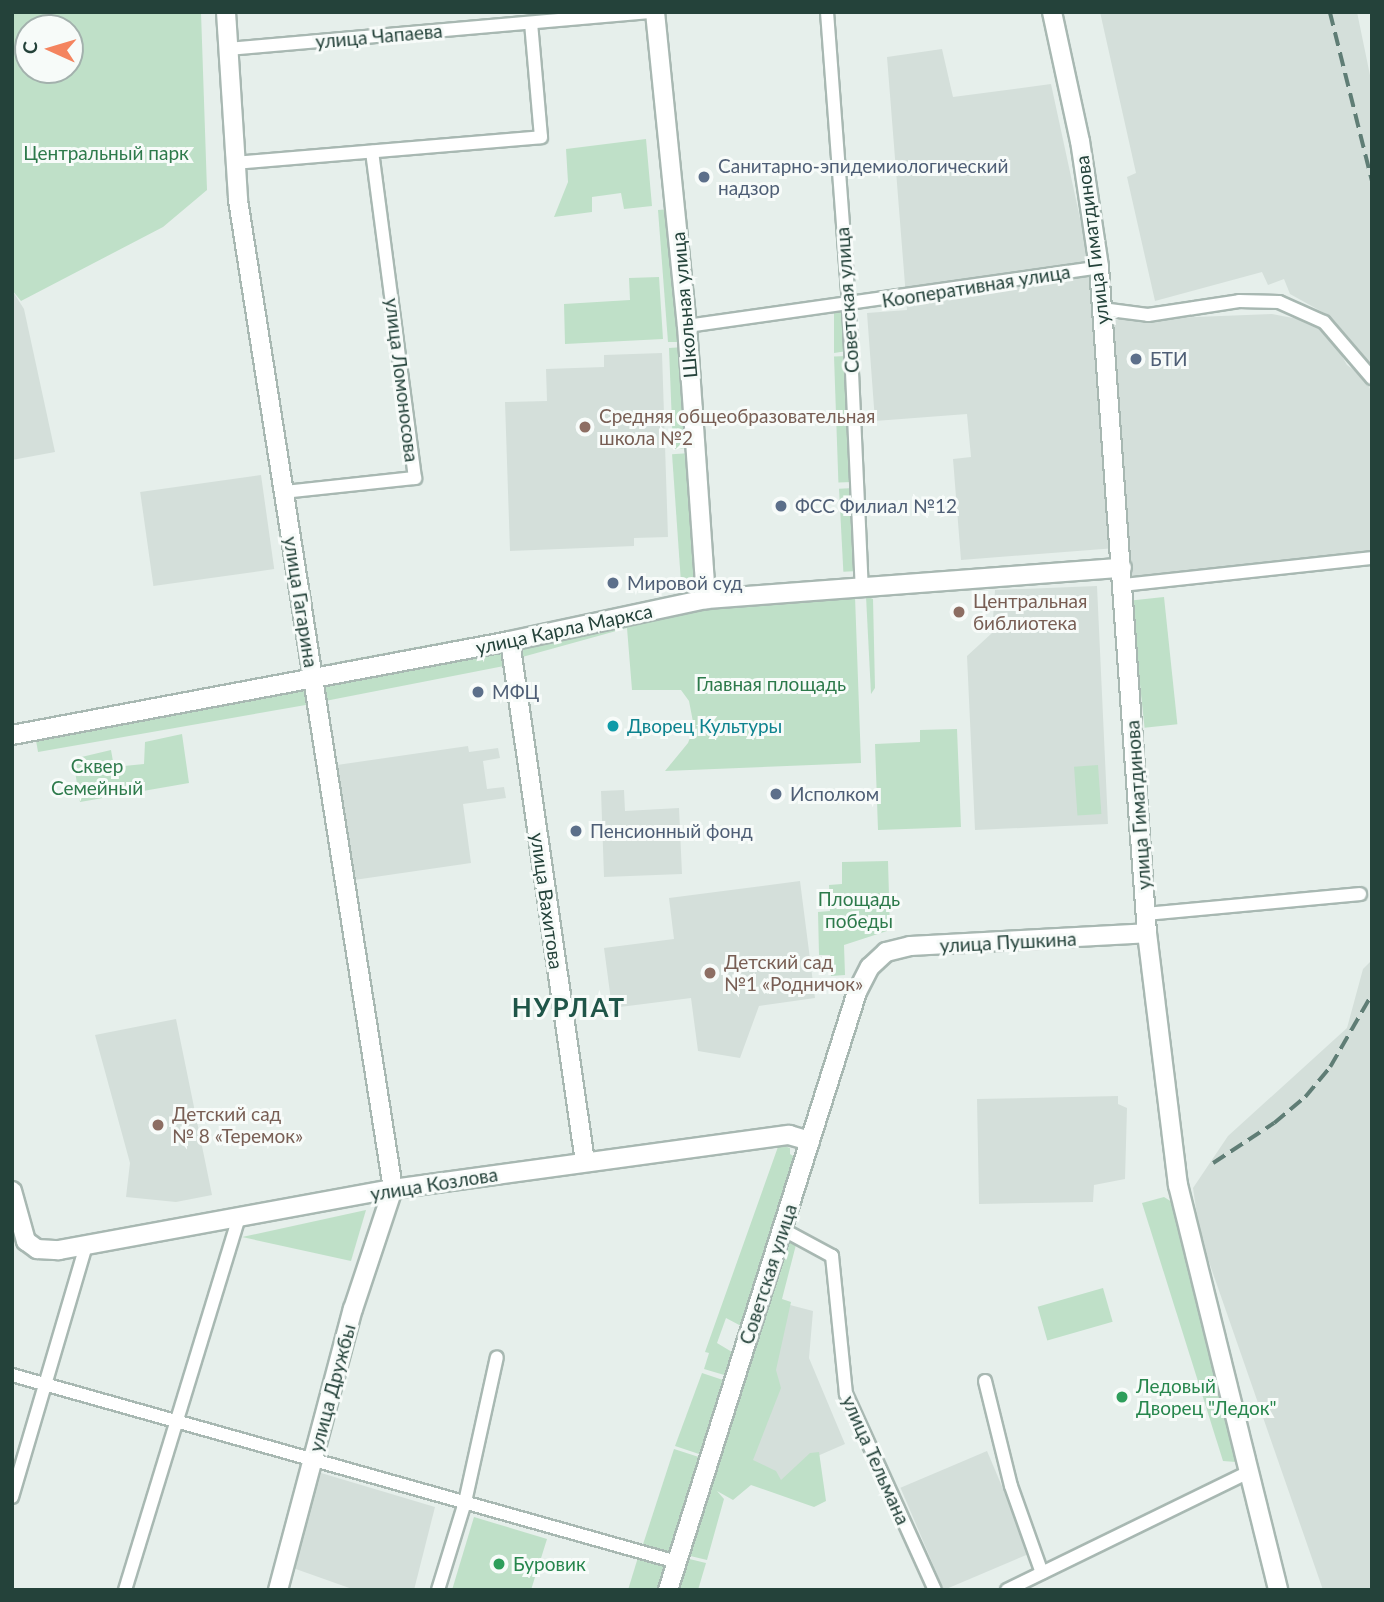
<!DOCTYPE html>
<html>
<head>
<meta charset="utf-8">
<style>
  body { margin:0 }
  #map { position:relative; width:1384px; height:1602px; overflow:hidden; background:#e6efeb; font-family:Lato,sans-serif }
  div>[style] { position:absolute }
  .built>* { inset:0; background:#d4dfda; transform-origin:0 0 }
  .green>* { inset:0; background:#bfe0c8; transform-origin:0 0 }
  .roads { filter:drop-shadow(2px 0 #a8b8b2) drop-shadow(-2px 0 #a8b8b2) drop-shadow(0 2px #a8b8b2) drop-shadow(0 -2px #a8b8b2) }
  .street>* { height:12px; margin:-6px; padding:0 6px; transform-origin:6px; border-radius:6px; background:#fff }
  .secondary>* { height:18px; margin:-9px; padding:0 9px; transform-origin:9px; border-radius:9px; background:#fff }
  .rail>* { height:3.5px; margin-top:-1.75px; transform-origin:0; background:repeating-linear-gradient(90deg,#5f7d75 0 14px,transparent 0 21px) }
  .dots>* { width:19px; height:19px; translate:-50% -50%; box-sizing:border-box; border:4px solid #f7fbf9; border-radius:50% }
  span { translate:-50% -50%; white-space:nowrap; text-align:center; line-height:1.15; -webkit-text-stroke:6px #f7fbf9; paint-order:stroke }
  .street-label { font-size:19px; color:#24423a }
  .park-label { font-size:19px; color:#2d7a4b }
  .service-label { font-size:19px; color:#4e5e75 }
  .left { translate:0 -50%; text-align:left }
  .education-label { font-size:19px; color:#785e54 }
  .culture-label { font-size:19px; color:#0d838f }
  .leisure-label { font-size:19px; color:#27864d }
  .district-label { font-size:26px; color:#1f5548; font-weight:700; letter-spacing:2px }
  .frame { position:absolute; inset:0; border:14px solid #24423a; pointer-events:none }
  .north { position:absolute; left:14px; top:14px; width:70px; height:70px; box-sizing:border-box; background:#f7fbf9; border:2px solid #a3b1ad; border-radius:50%; rotate:274deg; font-size:19px; font-weight:700; line-height:28px; text-align:center; color:#24423a }
  .north::after { content:''; display:block; margin:auto; width:24px; height:32px; background:#f4845f; clip-path:polygon(50% 0,100% 100%,50% 72%,0 100%) }
</style>
</head>
<body>
<div id="map">
  <div class="built">
    <i style="clip-path:polygon(1100px 12px,1357px 12px,1372px 85px,1372px 367px,1326px 314px,1290px 294px,1284px 279px,1268px 285px,1262px 272px,1155px 301px,1127px 177px,1136px 173px)"></i>
    <i style="clip-path:polygon(942px 49px,953px 97px,1051px 84px,1089px 260px,1093px 321px,1272px 314px,1324px 324px,1347px 365px,1365px 378px,1372px 393px,1372px 554px,1132px 579px,1129px 547px,961px 560px,953px 459px,971px 457px,967px 414px,875px 421px,867px 313px,907px 310px,887px 57px)"></i>
    <i style="clip-path:polygon(12px 290px,24px 309px,55px 452px,12px 460px)"></i>
    <i style="clip-path:polygon(662px 353px,668px 537px,634px 538px,634px 546px,510px 551px,505px 402px,547px 401px,546px 369px,604px 367px,604px 355px)"></i>
    <i style="left:261px;top:475px;width:95px;height:122px;rotate:82deg"></i>
    <i style="clip-path:polygon(1097px 586px,1108px 824px,975px 830px,967px 656px,992px 633px,995px 590px)"></i>
    <i style="clip-path:polygon(468px 746px,469px 752px,498px 748px,500px 758px,483px 761px,487px 789px,504px 787px,506px 798px,463px 804px,471px 863px,354px 880px,337px 765px)"></i>
    <i style="clip-path:polygon(624px 790px,625px 811px,679px 808px,682px 874px,604px 877px,601px 791px)"></i>
    <i style="clip-path:polygon(800px 881px,815px 998px,759px 1006px,740px 1058px,698px 1051px,691px 998px,612px 1008px,604px 948px,674px 939px,669px 898px)"></i>
    <i style="clip-path:polygon(1372px 960px,1372px 1590px,1323px 1590px,1200px 1236px,1193px 1188px,1228px 1136px,1347px 1028px,1363px 969px)"></i>
    <i style="clip-path:polygon(176px 1019px,212px 1195px,176px 1202px,126px 1197px,130px 1163px,95px 1035px)"></i>
    <i style="clip-path:polygon(1118px 1096px,1118px 1104px,1127px 1108px,1125px 1179px,1094px 1185px,1093px 1202px,979px 1204px,977px 1099px)"></i>
    <i style="clip-path:polygon(790px 1305px,813px 1311px,809px 1358px,845px 1444px,806px 1461px,796px 1497px,736px 1479px)"></i>
    <i style="left:987px;top:1451px;width:111px;height:94px;rotate:67deg"></i>
    <i style="clip-path:polygon(321px 1473px,435px 1507px,414px 1590px,355px 1590px,293px 1568px)"></i>
  </div>
  <div class="green">
    <i style="clip-path:polygon(evenodd,12px 12px,201px 12px,207px 190px,163px 227px,21px 301px,12px 290px,12px 12px,28px 28px,70px 28px,70px 70px,28px 70px,28px 28px)"></i>
    <i style="clip-path:polygon(646px 139px,652px 206px,624px 209px,621px 193px,592px 197px,592px 212px,554px 217px,568px 182px,566px 149px)"></i>
    <i style="clip-path:polygon(670px 209px,684px 342px,668px 342px,658px 210px)"></i>
    <i style="clip-path:polygon(659px 277px,663px 339px,565px 344px,564px 304px,630px 300px,629px 278px)"></i>
    <i style="clip-path:polygon(845px 310px,847px 351px,834px 353px,834px 311px)"></i>
    <i style="clip-path:polygon(684px 347px,692px 448px,673px 449px,669px 348px)"></i>
    <i style="left:848px;top:356px;width:126px;height:14px;rotate:88deg"></i>
    <i style="left:691px;top:453px;width:133px;height:19px;rotate:86deg"></i>
    <i style="left:854px;top:488px;width:83px;height:15px;rotate:87deg"></i>
    <i style="clip-path:polygon(855px 596px,861px 763px,665px 771px,688px 743px,694px 727px,689px 701px,681px 690px,632px 690px,627px 628px,515px 659px,513px 642px,682px 606px,685px 614px,708px 606px)"></i>
    <i style="clip-path:polygon(866px 596px,873px 599px,875px 688px,871px 694px)"></i>
    <i style="left:1164px;top:597px;width:128px;height:33px;rotate:84deg"></i>
    <i style="clip-path:polygon(470px 637px,471px 646px,316px 674px,316px 666px)"></i>
    <i style="clip-path:polygon(507px 643px,509px 664px,504px 666px,320px 702px,316px 680px)"></i>
    <i style="left:309px;top:682px;width:22px;height:279px;rotate:80deg"></i>
    <i style="clip-path:polygon(957px 729px,961px 827px,878px 830px,875px 744px,920px 742px,920px 730px)"></i>
    <i style="clip-path:polygon(182px 734px,189px 783px,80px 802px,73px 759px,111px 750px,114px 767px,144px 764px,145px 742px)"></i>
    <i style="left:1098px;top:765px;width:49px;height:24px;rotate:86deg"></i>
    <i style="clip-path:polygon(888px 861px,890px 930px,844px 945px,845px 975px,831px 976px,830px 955px,819px 955px,818px 912px,830px 911px,829px 885px,842px 884px,842px 862px)"></i>
    <i style="clip-path:polygon(779px 1144px,790px 1148px,790px 1154px,799px 1160px,743px 1327px,726px 1318px,717px 1343px,737px 1355px,731px 1377px,704px 1369px,709px 1353px,705px 1352px)"></i>
    <i style="clip-path:polygon(1164px 1197px,1172px 1202px,1236px 1462px,1223px 1461px,1142px 1203px)"></i>
    <i style="clip-path:polygon(366px 1210px,351px 1261px,242px 1237px)"></i>
    <i style="clip-path:polygon(784px 1231px,798px 1237px,782px 1299px,791px 1302px,776px 1370px,781px 1388px,753px 1460px,776px 1471px,781px 1480px,810px 1453px,819px 1452px,826px 1501px,814px 1507px,751px 1485px,733px 1500px,717px 1491px,724px 1499px,707px 1560px,682px 1554px)"></i>
    <i style="left:1103px;top:1288px;width:35px;height:68px;rotate:74deg"></i>
    <i style="clip-path:polygon(702px 1373px,729px 1382px,708px 1457px,675px 1446px)"></i>
    <i style="left:674px;top:1449px;width:35px;height:106px;rotate:18deg"></i>
    <i style="clip-path:polygon(474px 1517px,547px 1539px,531px 1590px,452px 1590px)"></i>
    <i style="clip-path:polygon(639px 1554px,674px 1563px,666px 1590px,628px 1590px)"></i>
    <i style="clip-path:polygon(681px 1557px,706px 1563px,698px 1590px,671px 1590px)"></i>
  </div>
  <div class="roads">
    <div class="street">
      <i style="left:827px;top:12px;width:295px;rotate:85.7deg"></i>
      <i style="left:849px;top:306px;width:282px;rotate:87.4deg"></i>
      <i style="left:228px;top:49px;width:429px;rotate:-5deg"></i>
      <i style="left:234px;top:163px;width:308px;rotate:-4.8deg"></i>
      <i style="left:541px;top:137px;width:114px;rotate:-95deg"></i>
      <i style="left:1102px;top:309px;width:46px;rotate:7.4deg"></i>
      <i style="left:1148px;top:315px;width:92px;rotate:-8.7deg"></i>
      <i style="left:1239px;top:301px;width:40px;rotate:1.4deg"></i>
      <i style="left:1279px;top:302px;width:49px;rotate:24deg"></i>
      <i style="left:1324px;top:322px;width:74px;rotate:49.4deg"></i>
      <i style="left:687px;top:326px;width:416px;rotate:-8.1deg"></i>
      <i style="left:284px;top:492px;width:132px;rotate:-6.1deg"></i>
      <i style="left:415px;top:478px;width:329px;rotate:-97.5deg"></i>
      <i style="left:1123px;top:585px;width:250px;rotate:-6.2deg"></i>
      <i style="left:1146px;top:914px;width:215px;rotate:-5.3deg"></i>
      <i style="left:782px;top:1229px;width:57px;rotate:28.4deg"></i>
      <i style="left:832px;top:1256px;width:139px;rotate:84.2deg"></i>
      <i style="left:846px;top:1394px;width:215px;rotate:65.6deg"></i>
      <i style="left:12px;top:1375px;width:691px;rotate:15.71deg"></i>
      <i style="left:985px;top:1381px;width:108px;rotate:76.1deg"></i>
      <i style="left:1011px;top:1486px;width:92px;rotate:70.4deg"></i>
      <i style="left:12px;top:1497px;width:262px;rotate:-73.6deg"></i>
      <i style="left:125px;top:1590px;width:389px;rotate:-73deg"></i>
      <i style="left:438px;top:1590px;width:92px;rotate:-72.9deg"></i>
      <i style="left:465px;top:1502px;width:148px;rotate:-77.6deg"></i>
      <i style="left:1007px;top:1590px;width:269px;rotate:-26deg"></i>
    </div>
    <div class="secondary">
      <i style="left:226px;top:12px;width:188px;rotate:86.3deg"></i>
      <i style="left:238px;top:200px;width:1001px;rotate:81.09deg"></i>
      <i style="left:655px;top:12px;width:316px;rotate:84.2deg"></i>
      <i style="left:687px;top:326px;width:274px;rotate:86deg"></i>
      <i style="left:1052px;top:12px;width:132px;rotate:77.8deg"></i>
      <i style="left:1080px;top:141px;width:127px;rotate:81.4deg"></i>
      <i style="left:1099px;top:267px;width:668px;rotate:85.88deg"></i>
      <i style="left:1147px;top:933px;width:254px;rotate:83deg"></i>
      <i style="left:1178px;top:1185px;width:417px;rotate:76.1deg"></i>
      <i style="left:510px;top:641px;width:526px;rotate:81.81deg"></i>
      <i style="left:12px;top:735px;width:507px;rotate:-10.69deg"></i>
      <i style="left:510px;top:641px;width:200px;rotate:-12.1deg"></i>
      <i style="left:706px;top:599px;width:417px;rotate:-4.3deg"></i>
      <i style="left:12px;top:1191px;width:52px;rotate:74.4deg"></i>
      <i style="left:26px;top:1241px;width:14px;rotate:36deg"></i>
      <i style="left:37px;top:1249px;width:22px;rotate:3deg"></i>
      <i style="left:59px;top:1250px;width:340px;rotate:-10.4deg"></i>
      <i style="left:393px;top:1189px;width:400px;rotate:-7.8deg"></i>
      <i style="left:789px;top:1135px;width:22px;rotate:16deg"></i>
      <i style="left:278px;top:1590px;width:291px;rotate:-75.1deg"></i>
      <i style="left:353px;top:1309px;width:126px;rotate:-71.6deg"></i>
      <i style="left:668px;top:1590px;width:627px;rotate:-72.46deg"></i>
      <i style="left:857px;top:992px;width:28px;rotate:-63deg"></i>
      <i style="left:870px;top:967px;width:22px;rotate:-43deg"></i>
      <i style="left:886px;top:952px;width:25px;rotate:-14deg"></i>
      <i style="left:910px;top:946px;width:237px;rotate:-3.1deg"></i>
    </div>
  </div>
  <div class="rail">
    <i style="left:1330px;top:12px;width:174px;rotate:76deg"></i>
    <i style="left:1213px;top:1163px;width:73px;rotate:-33.3deg"></i>
    <i style="left:1274px;top:1123px;width:40px;rotate:-40deg"></i>
    <i style="left:1305px;top:1097px;width:39px;rotate:-50deg"></i>
    <i style="left:1330px;top:1067px;width:84px;rotate:-60.1deg"></i>
  </div>
  <div class="dots">
    <i style="left:704px;top:177px;background:#5c6f8a"></i>
    <i style="left:1136px;top:359px;background:#5c6f8a"></i>
    <i style="left:585px;top:427px;background:#8d6e63"></i>
    <i style="left:781px;top:506px;background:#5c6f8a"></i>
    <i style="left:613px;top:583px;background:#5c6f8a"></i>
    <i style="left:959px;top:612px;background:#8d6e63"></i>
    <i style="left:478px;top:692px;background:#5c6f8a"></i>
    <i style="left:613px;top:726px;background:#0f9aa8"></i>
    <i style="left:776px;top:794px;background:#5c6f8a"></i>
    <i style="left:576px;top:831px;background:#5c6f8a"></i>
    <i style="left:710px;top:973px;background:#8d6e63"></i>
    <i style="left:158px;top:1125px;background:#8d6e63"></i>
    <i style="left:1122px;top:1397px;background:#2e9e5b"></i>
    <i style="left:499px;top:1564px;background:#2e9e5b"></i>
  </div>
  <div class="street-label">
    <span style="left:379px;top:36px;rotate:-5deg">улица Чапаева</span>
    <span style="left:1092px;top:240px;rotate:-97deg">улица Гиматдинова</span>
    <span style="left:976px;top:286px;rotate:-9deg">Кооперативная улица</span>
    <span style="left:847px;top:300px;rotate:-94deg">Советская улица</span>
    <span style="left:684px;top:305px;rotate:-95deg">Школьная улица</span>
    <span style="left:402px;top:380px;rotate:83deg">улица Ломоносова</span>
    <span style="left:301px;top:602px;rotate:81deg">улица Гагарина</span>
    <span style="left:564px;top:629px;rotate:-12deg">улица Карла Маркса</span>
    <span style="left:1138px;top:805px;rotate:-94deg">улица Гиматдинова</span>
    <span style="left:547px;top:901px;rotate:82deg">улица Вахитова</span>
    <span style="left:1008px;top:942px;rotate:-3deg">улица Пушкина</span>
    <span style="left:434px;top:1184px;rotate:-9deg">улица Козлова</span>
    <span style="left:768px;top:1274px;rotate:-72deg">Советская улица</span>
    <span style="left:332px;top:1388px;rotate:-75deg">улица Дружбы</span>
    <span style="left:876px;top:1460px;rotate:66deg">улица Тельмана</span>
  </div>
  <div class="park-label">
    <span style="left:106px;top:153px">Центральный парк</span>
    <span style="left:771px;top:684px">Главная площадь</span>
    <span style="left:97px;top:777px">Сквер<br>Семейный</span>
    <span style="left:859px;top:910px">Площадь<br>победы</span>
  </div>
  <div class="service-label">
    <span class="left" style="left:718px;top:177px">Санитарно-эпидемиологический<br>надзор</span>
    <span class="left" style="left:1150px;top:359px">БТИ</span>
    <span class="left" style="left:795px;top:506px">ФСС Филиал №12</span>
    <span class="left" style="left:627px;top:583px">Мировой суд</span>
    <span class="left" style="left:492px;top:692px">МФЦ</span>
    <span class="left" style="left:790px;top:794px">Исполком</span>
    <span class="left" style="left:590px;top:831px">Пенсионный фонд</span>
  </div>
  <div class="education-label">
    <span class="left" style="left:599px;top:427px">Средняя общеобразовательная<br>школа №2</span>
    <span class="left" style="left:973px;top:612px">Центральная<br>библиотека</span>
    <span class="left" style="left:724px;top:973px">Детский сад<br>№1 «Родничок»</span>
    <span class="left" style="left:172px;top:1125px">Детский сад<br>№ 8 «Теремок»</span>
  </div>
  <div class="culture-label">
    <span class="left" style="left:627px;top:726px">Дворец Культуры</span>
  </div>
  <div class="leisure-label">
    <span class="left" style="left:1136px;top:1397px">Ледовый<br>Дворец "Ледок"</span>
    <span class="left" style="left:513px;top:1564px">Буровик</span>
  </div>
  <div class="district-label">
    <span style="left:569px;top:1008px">НУРЛАТ</span>
  </div>
  <div class="frame"></div>
  <div class="north">С</div>
</div>
</body>
</html>
